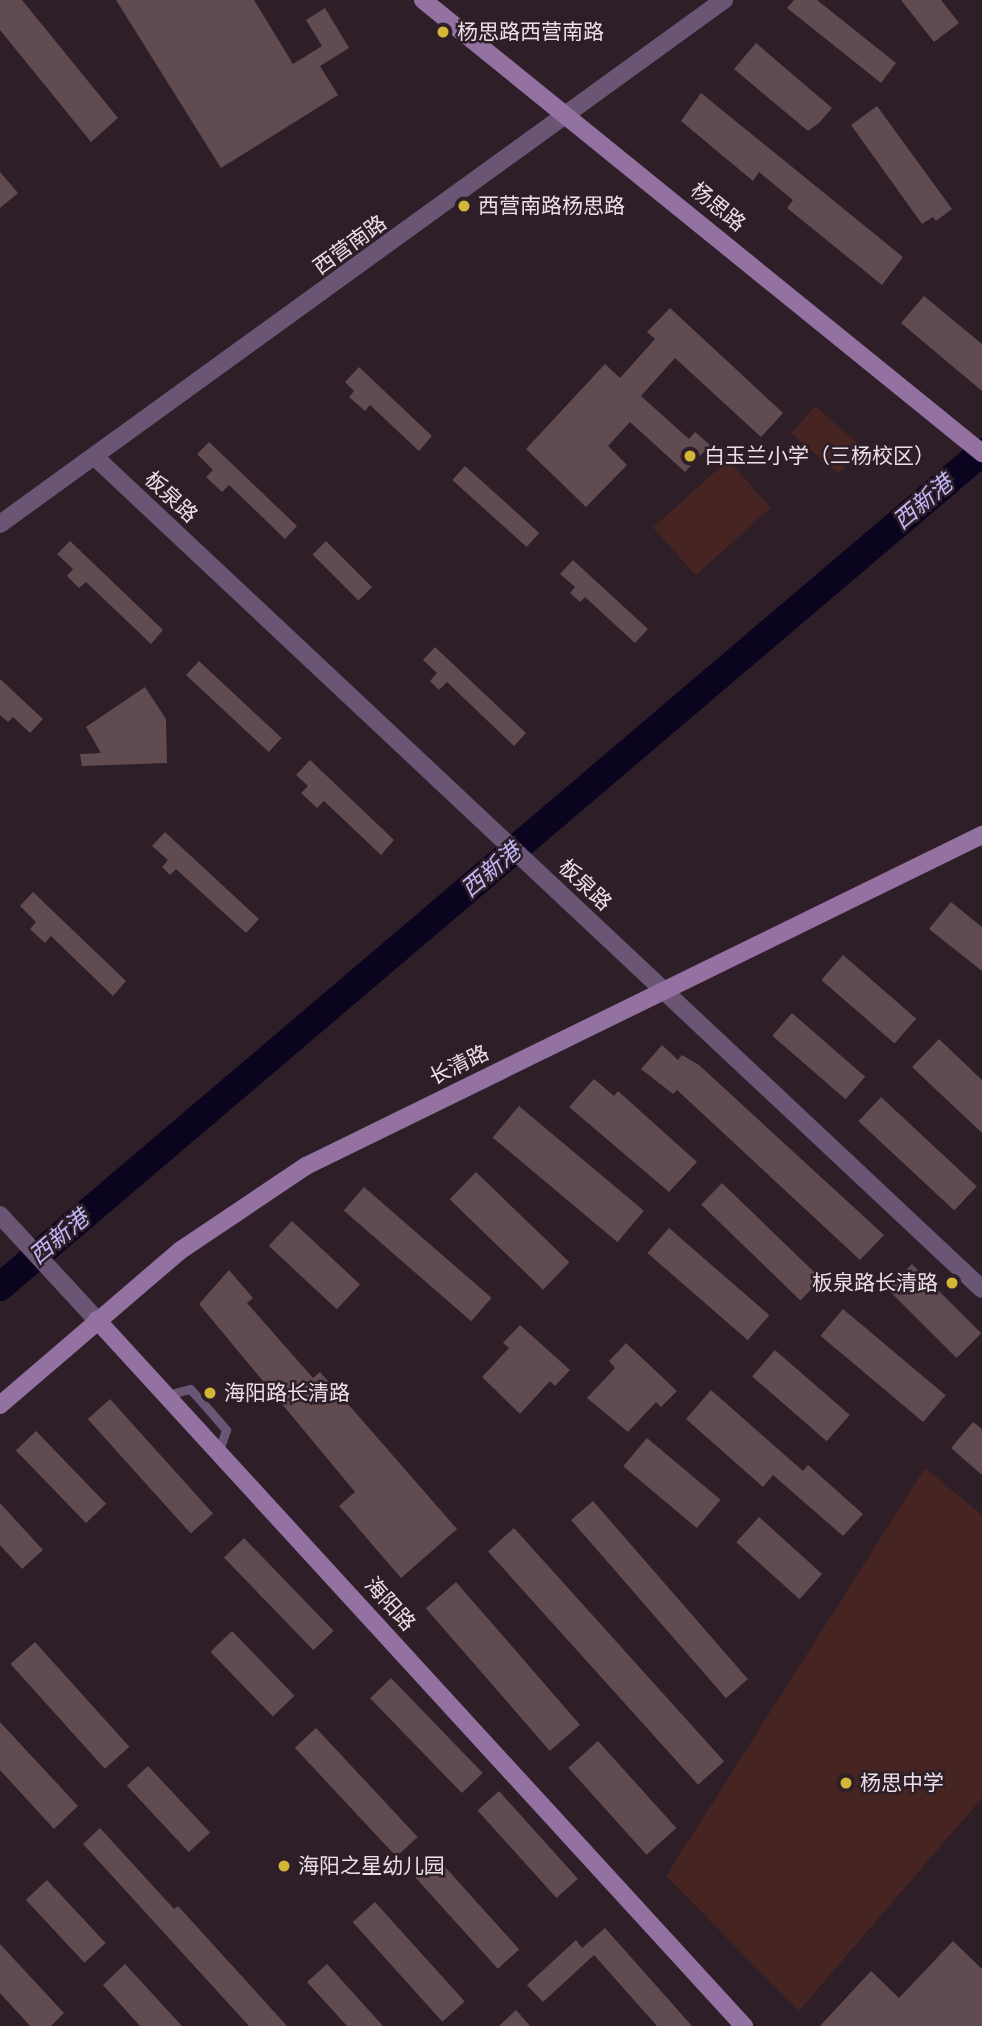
<!DOCTYPE html>
<html>
<head>
<meta charset="utf-8">
<style>
  body { margin:0 }
  #map { position:relative; width:982px; height:2026px; overflow:hidden; background:#2d1e28; font-family:Jost,"Noto Sans SC",sans-serif }
  div>[style] { position:absolute }
  .green>* { inset:0; background:#462421; transform-origin:0 0 }
  .river>* { height:28px; margin:-14px; padding:0 14px; transform-origin:14px; border-radius:14px; background:#0b041f }
  .building>* { inset:0; background:#604b50; transform-origin:0 0 }
  .lane>* { height:9px; margin:-4.5px; padding:0 4.5px; transform-origin:4.5px; border-radius:4.5px; background:#6a5674 }
  .street>* { height:18px; margin:-9px; padding:0 9px; transform-origin:9px; border-radius:9px; background:#6a5674 }
  .secondary>* { height:18px; margin:-9px; padding:0 9px; transform-origin:9px; border-radius:9px; background:#9372a2 }
  .dots>* { width:19px; height:19px; translate:-50% -50%; box-sizing:border-box; border:4px solid #2d1e28; border-radius:50% }
  span { translate:-50% -50%; white-space:nowrap; text-align:center; line-height:1.15; -webkit-text-stroke:5px #2d1e28; paint-order:stroke }
  .poi-label { font-size:21px; color:#ebe0e7 }
  .left { translate:0 -50%; text-align:left }
  .right { translate:-100% -50%; text-align:right }
  .street-label { font-size:21px; color:#ebe0e7 }
  .water-label { font-size:23px; color:#c1b7f7; font-style:italic }
</style>
</head>
<body>
<div id="map">
  <div class="green">
    <i style="left:815px;top:406px;width:62px;height:36px;rotate:41deg"></i>
    <i style="left:728px;top:460px;width:64px;height:101px;rotate:48deg"></i>
    <i style="clip-path:polygon(925px 1468px,982px 1515px,982px 1798px,799px 2011px,666px 1876px)"></i>
  </div>
  <div class="river">
    <i style="left:0;top:1287px;width:1289px;rotate:-40.37deg"></i>
  </div>
  <div class="building">
    <i style="clip-path:polygon(0 0,22px 0,118px 118px,91px 142px,0 30px)"></i>
    <i style="clip-path:polygon(116px 0,254px 0,293px 64px,322px 46px,306px 20px,325px 8px,349px 48px,320px 66px,338px 95px,221px 168px)"></i>
    <i style="clip-path:polygon(794px 0,817px 0,896px 63px,881px 83px,787px 8px)"></i>
    <i style="clip-path:polygon(901px 0,941px 0,959px 23px,934px 42px)"></i>
    <i style="clip-path:polygon(756px 43px,832px 108px,819px 123px,808px 131px,734px 69px)"></i>
    <i style="clip-path:polygon(701px 93px,903px 257px,882px 285px,787px 208px,793px 200px,759px 172px,753px 181px,681px 121px)"></i>
    <i style="clip-path:polygon(877px 106px,952px 209px,936px 221px,933px 217px,922px 224px,851px 125px)"></i>
    <i style="clip-path:polygon(0 172px,18px 193px,0 208px)"></i>
    <i style="clip-path:polygon(924px 296px,982px 344px,982px 391px,901px 323px)"></i>
    <i style="clip-path:polygon(670px 308px,783px 413px,761px 437px,675px 358px,641px 396px,689px 439px,695px 432px,710px 445px,685px 472px,630px 422px,608px 446px,627px 465px,586px 507px,526px 449px,605px 364px,620px 378px,655px 339px,647px 332px)"></i>
    <i style="clip-path:polygon(359px 367px,432px 436px,419px 451px,370px 405px,365px 411px,349px 397px,354px 391px,345px 382px)"></i>
    <i style="clip-path:polygon(209px 442px,297px 526px,285px 539px,229px 485px,222px 492px,206px 477px,213px 470px,197px 454px)"></i>
    <i style="left:465px;top:466px;width:100px;height:19px;rotate:42deg"></i>
    <i style="clip-path:polygon(70px 541px,163px 630px,151px 644px,86px 582px,79px 588px,67px 576px,73px 569px,57px 554px)"></i>
    <i style="left:326px;top:541px;width:65px;height:19px;rotate:45deg"></i>
    <i style="clip-path:polygon(573px 560px,648px 629px,635px 643px,585px 597px,580px 602px,570px 593px,575px 587px,560px 574px)"></i>
    <i style="clip-path:polygon(435px 647px,526px 733px,514px 746px,447px 682px,439px 690px,430px 681px,437px 673px,423px 660px)"></i>
    <i style="left:199px;top:661px;width:113px;height:19px;rotate:43deg"></i>
    <i style="clip-path:polygon(0 679px,43px 719px,30px 733px,13px 717px,8px 722px,0 715px)"></i>
    <i style="clip-path:polygon(145px 687px,166px 719px,167px 763px,82px 766px,80px 754px,101px 753px,86px 727px)"></i>
    <i style="clip-path:polygon(310px 760px,394px 840px,381px 855px,324px 801px,317px 808px,301px 793px,308px 786px,296px 775px)"></i>
    <i style="clip-path:polygon(165px 832px,259px 919px,246px 933px,176px 869px,170px 875px,162px 867px,168px 860px,152px 846px)"></i>
    <i style="clip-path:polygon(33px 892px,126px 981px,113px 996px,51px 936px,45px 943px,30px 929px,36px 922px,20px 906px)"></i>
    <i style="clip-path:polygon(951px 902px,982px 927px,982px 971px,929px 929px)"></i>
    <i style="left:843px;top:955px;width:97px;height:33px;rotate:41deg"></i>
    <i style="left:792px;top:1013px;width:97px;height:30px;rotate:41deg"></i>
    <i style="clip-path:polygon(939px 1039px,982px 1080px,982px 1133px,912px 1067px)"></i>
    <i style="clip-path:polygon(662px 1045px,678px 1060px,682px 1055px,699px 1065px,884px 1235px,860px 1260px,677px 1090px,673px 1094px,641px 1069px)"></i>
    <i style="clip-path:polygon(594px 1079px,614px 1096px,618px 1091px,697px 1162px,669px 1192px,569px 1107px)"></i>
    <i style="left:881px;top:1097px;width:131px;height:33px;rotate:43deg"></i>
    <i style="left:519px;top:1106px;width:163px;height:41px;rotate:40deg"></i>
    <i style="left:476px;top:1172px;width:130px;height:38px;rotate:44deg"></i>
    <i style="left:722px;top:1183px;width:138px;height:30px;rotate:44deg"></i>
    <i style="left:364px;top:1187px;width:169px;height:31px;rotate:41deg"></i>
    <i style="left:292px;top:1221px;width:93px;height:34px;rotate:43deg"></i>
    <i style="left:669px;top:1228px;width:133px;height:33px;rotate:41deg"></i>
    <i style="left:912px;top:1264px;width:98px;height:35px;rotate:45deg"></i>
    <i style="clip-path:polygon(229px 1270px,253px 1298px,247px 1303px,313px 1378px,320px 1372px,457px 1529px,401px 1578px,339px 1506px,355px 1492px,199px 1304px)"></i>
    <i style="left:843px;top:1309px;width:134px;height:35px;rotate:40deg"></i>
    <i style="clip-path:polygon(520px 1325px,570px 1370px,555px 1386px,550px 1381px,520px 1414px,482px 1377px,509px 1348px,503px 1343px)"></i>
    <i style="clip-path:polygon(626px 1343px,677px 1391px,661px 1407px,656px 1402px,628px 1432px,587px 1398px,615px 1368px,609px 1361px)"></i>
    <i style="left:775px;top:1350px;width:99px;height:35px;rotate:41deg"></i>
    <i style="clip-path:polygon(711px 1390px,803px 1471px,808px 1465px,863px 1514px,843px 1536px,773px 1475px,763px 1487px,686px 1419px)"></i>
    <i style="left:110px;top:1399px;width:154px;height:30px;rotate:48deg"></i>
    <i style="clip-path:polygon(973px 1422px,982px 1429px,982px 1475px,951px 1448px)"></i>
    <i style="left:36px;top:1431px;width:101px;height:28px;rotate:46deg"></i>
    <i style="left:647px;top:1438px;width:96px;height:37px;rotate:40deg"></i>
    <i style="left:593px;top:1501px;width:236px;height:29px;rotate:49deg"></i>
    <i style="clip-path:polygon(0 1503px,43px 1550px,22px 1569px,0 1545px)"></i>
    <i style="left:759px;top:1517px;width:85px;height:34px;rotate:42deg"></i>
    <i style="left:514px;top:1528px;width:314px;height:35px;rotate:48deg"></i>
    <i style="left:244px;top:1538px;width:129px;height:28px;rotate:46deg"></i>
    <i style="left:456px;top:1582px;width:189px;height:40px;rotate:49deg"></i>
    <i style="left:232px;top:1631px;width:90px;height:30px;rotate:46deg"></i>
    <i style="left:35px;top:1642px;width:141px;height:33px;rotate:48deg"></i>
    <i style="left:391px;top:1678px;width:132px;height:29px;rotate:46deg"></i>
    <i style="clip-path:polygon(0 1722px,78px 1806px,54px 1829px,0 1770px)"></i>
    <i style="left:316px;top:1728px;width:149px;height:29px;rotate:47deg"></i>
    <i style="left:598px;top:1741px;width:117px;height:40px;rotate:48deg"></i>
    <i style="left:148px;top:1766px;width:91px;height:29px;rotate:47deg"></i>
    <i style="left:499px;top:1791px;width:118px;height:29px;rotate:48deg"></i>
    <i style="clip-path:polygon(100px 1828px,174px 1909px,178px 1906px,287px 2026px,249px 2026px,83px 1844px)"></i>
    <i style="left:437px;top:1858px;width:123px;height:29px;rotate:48deg"></i>
    <i style="left:47px;top:1880px;width:86px;height:29px;rotate:47deg"></i>
    <i style="left:375px;top:1902px;width:134px;height:30px;rotate:48deg"></i>
    <i style="clip-path:polygon(605px 1928px,692px 2026px,657px 2026px,594px 1955px,543px 2002px,527px 1985px,576px 1940px,582px 1948px)"></i>
    <i style="clip-path:polygon(953px 1941px,982px 1969px,982px 2026px,820px 2026px,871px 1971px,899px 1998px)"></i>
    <i style="clip-path:polygon(0 1944px,64px 2013px,51px 2026px,30px 2026px,0 1993px)"></i>
    <i style="clip-path:polygon(125px 1964px,182px 2026px,140px 2026px,103px 1985px)"></i>
    <i style="clip-path:polygon(327px 1964px,383px 2026px,347px 2026px,307px 1982px)"></i>
    <i style="clip-path:polygon(516px 2010px,530px 2026px,499px 2026px)"></i>
  </div>
  <div class="lane">
    <i style="left:167px;top:1395px;width:24px;rotate:-15deg"></i>
    <i style="left:190px;top:1389px;width:18px;rotate:47deg"></i>
    <i style="left:202px;top:1402px;width:37px;rotate:49deg"></i>
    <i style="left:226px;top:1430px;width:24px;rotate:109deg"></i>
  </div>
  <div class="street">
    <i style="left:95px;top:457px;width:1216px;rotate:43.17deg"></i>
    <i style="left:0;top:524px;width:894px;rotate:-35.9deg"></i>
    <i style="left:0;top:1215px;width:143px;rotate:47.3deg"></i>
  </div>
  <div class="secondary">
    <i style="left:423px;top:0;width:720px;rotate:39.02deg"></i>
    <i style="left:97px;top:1320px;width:958px;rotate:47.5deg"></i>
    <i style="left:0;top:1405px;width:238px;rotate:-40.6deg"></i>
    <i style="left:181px;top:1250px;width:151px;rotate:-33.9deg"></i>
    <i style="left:306px;top:1166px;width:753px;rotate:-26.09deg"></i>
  </div>
  <div class="dots">
    <i style="left:443px;top:32px;background:#d2b736"></i>
    <i style="left:464px;top:206px;background:#d2b736"></i>
    <i style="left:690px;top:456px;background:#d2b736"></i>
    <i style="left:952px;top:1283px;background:#d2b736"></i>
    <i style="left:210px;top:1393px;background:#d2b736"></i>
    <i style="left:846px;top:1783px;background:#d2b736"></i>
    <i style="left:284px;top:1866px;background:#d2b736"></i>
  </div>
  <div class="poi-label">
    <span class="left" style="left:457px;top:32px">杨思路西营南路</span>
    <span class="left" style="left:478px;top:206px">西营南路杨思路</span>
    <span class="left" style="left:704px;top:456px">白玉兰小学（三杨校区）</span>
    <span class="right" style="left:938px;top:1283px">板泉路长清路</span>
    <span class="left" style="left:224px;top:1393px">海阳路长清路</span>
    <span class="left" style="left:860px;top:1783px">杨思中学</span>
    <span class="left" style="left:298px;top:1866px">海阳之星幼儿园</span>
  </div>
  <div class="street-label">
    <span style="left:718px;top:207px;rotate:39deg">杨思路</span>
    <span style="left:350px;top:245px;rotate:-36deg">西营南路</span>
    <span style="left:171px;top:497px;rotate:43deg">板泉路</span>
    <span style="left:585px;top:885px;rotate:43deg">板泉路</span>
    <span style="left:459px;top:1065px;rotate:-26deg">长清路</span>
    <span style="left:390px;top:1604px;rotate:48deg">海阳路</span>
  </div>
  <div class="water-label">
    <span style="left:923px;top:502px;rotate:-40deg">西新港</span>
    <span style="left:491px;top:870px;rotate:-40deg">西新港</span>
    <span style="left:59px;top:1237px;rotate:-40deg">西新港</span>
  </div>
</div>
</body>
</html>
